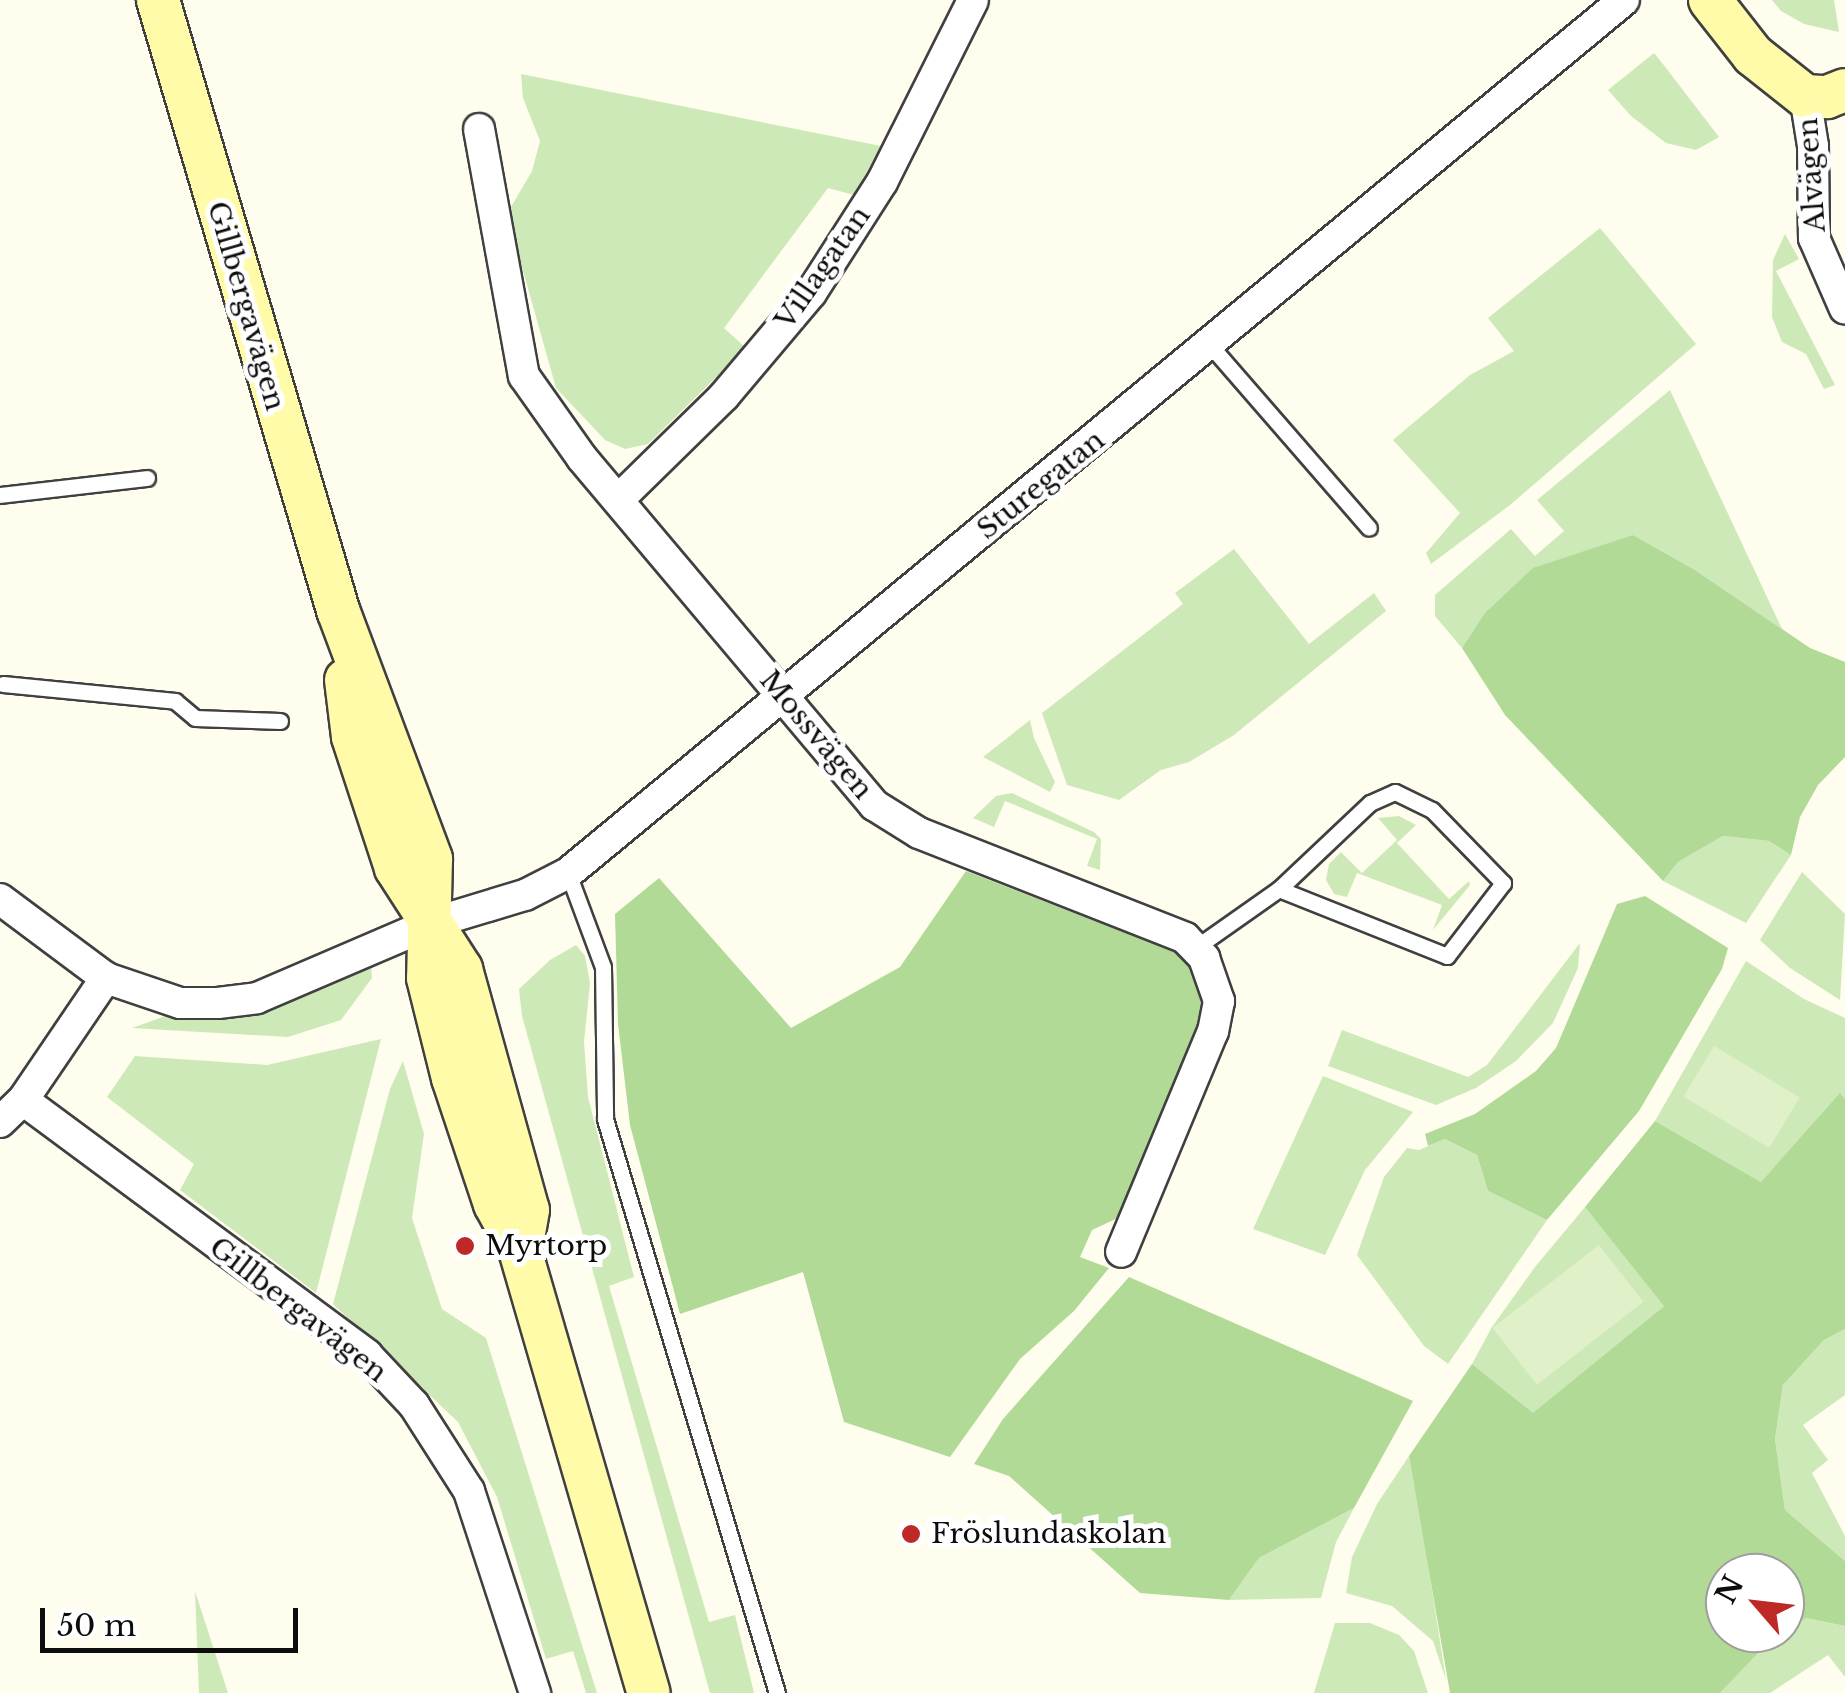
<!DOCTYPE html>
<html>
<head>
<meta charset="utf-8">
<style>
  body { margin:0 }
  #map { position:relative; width:1845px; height:1693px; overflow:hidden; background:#fffdee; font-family:"Libre Baskerville",serif }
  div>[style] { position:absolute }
  .green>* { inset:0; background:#cee9b8 }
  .forest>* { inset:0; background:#b1da97 }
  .pitch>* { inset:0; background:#e0f0c9; transform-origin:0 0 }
  .roads { filter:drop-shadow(2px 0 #404040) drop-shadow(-2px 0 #404040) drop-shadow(0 2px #404040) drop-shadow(0 -2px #404040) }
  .lane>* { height:15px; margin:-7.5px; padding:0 7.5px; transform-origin:7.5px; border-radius:7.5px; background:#fff }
  .street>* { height:30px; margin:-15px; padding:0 15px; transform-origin:15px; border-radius:15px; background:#fff }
  .secondary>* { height:42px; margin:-21px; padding:0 21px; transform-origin:21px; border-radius:21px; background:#fffba9 }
  .dots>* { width:28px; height:28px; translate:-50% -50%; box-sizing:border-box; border:5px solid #fff; border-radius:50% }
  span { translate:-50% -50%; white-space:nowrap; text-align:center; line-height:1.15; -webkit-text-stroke:10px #fff; paint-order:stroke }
  .street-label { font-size:28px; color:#0d0d0d }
  .poi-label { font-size:28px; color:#0d0d0d }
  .left { translate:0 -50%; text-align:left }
  .north { position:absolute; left:1705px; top:1553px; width:100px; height:100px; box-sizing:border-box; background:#fff; border:2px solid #9e9e9e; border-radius:50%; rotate:298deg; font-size:28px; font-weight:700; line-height:40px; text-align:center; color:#0d0d0d }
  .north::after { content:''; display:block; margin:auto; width:35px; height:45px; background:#be2825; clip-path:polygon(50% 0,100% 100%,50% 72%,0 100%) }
  .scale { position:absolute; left:40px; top:1608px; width:258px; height:45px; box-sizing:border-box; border:5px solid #0d0d0d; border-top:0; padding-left:12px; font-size:30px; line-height:35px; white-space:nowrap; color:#0d0d0d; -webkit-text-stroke:8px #fff; paint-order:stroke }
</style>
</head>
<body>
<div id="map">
  <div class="green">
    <i style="clip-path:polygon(1772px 0,1834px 0,1839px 32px,1804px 24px,1781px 11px)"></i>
    <i style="clip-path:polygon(1654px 53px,1666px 68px,1719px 137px,1696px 150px,1666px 143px,1631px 116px,1608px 90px)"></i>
    <i style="clip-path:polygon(521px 74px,881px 146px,854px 195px,828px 188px,724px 328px,746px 348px,648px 444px,625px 449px,605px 440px,556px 388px,518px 253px,511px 207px,532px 171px,540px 141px,523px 98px)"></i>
    <i style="clip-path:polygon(1600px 228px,1696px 344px,1510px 505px,1431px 564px,1426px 553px,1460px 513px,1393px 440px,1470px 375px,1514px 351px,1488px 318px)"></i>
    <i style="clip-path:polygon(1785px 234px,1799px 259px,1776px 271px,1835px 385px,1824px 389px,1806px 354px,1782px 342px,1772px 317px,1773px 260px)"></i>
    <i style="clip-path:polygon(1670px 390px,1782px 629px,1695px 570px,1633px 535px,1484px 614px,1462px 648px,1435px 616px,1435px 595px,1511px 529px,1535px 556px,1564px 531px,1537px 500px)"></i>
    <i style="clip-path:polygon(1234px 549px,1309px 644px,1374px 593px,1386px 611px,1234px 735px,1189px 762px,1161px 770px,1119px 800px,1067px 785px,1042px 713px,1183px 604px,1175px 593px)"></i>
    <i style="clip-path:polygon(1030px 720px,1034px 738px,1055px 782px,1050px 792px,983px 757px)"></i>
    <i style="clip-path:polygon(1012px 793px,1094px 832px,1101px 839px,1100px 870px,1087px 866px,1097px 839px,1005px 801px,994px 827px,973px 818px,996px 796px)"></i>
    <i style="clip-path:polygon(1399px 816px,1416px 825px,1397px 843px,1449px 899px,1469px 881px,1470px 885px,1433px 930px,1442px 905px,1357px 873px,1347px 897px,1334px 894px,1326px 880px,1329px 864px,1341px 852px,1362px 873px,1397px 840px,1378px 818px)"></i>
    <i style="clip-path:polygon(1723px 836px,1769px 841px,1791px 855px,1746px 923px,1663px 881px,1678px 862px)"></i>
    <i style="clip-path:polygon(1802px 872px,1845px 914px,1840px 1000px,1790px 968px,1760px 940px)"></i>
    <i style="clip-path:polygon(1580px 943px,1578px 968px,1553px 1023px,1516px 1061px,1476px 1088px,1436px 1105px,1328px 1066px,1342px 1030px,1468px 1077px,1487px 1065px)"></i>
    <i style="clip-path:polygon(576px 945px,585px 956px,590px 983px,584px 1042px,588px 1097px,634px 1277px,609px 1286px,709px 1622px,735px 1615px,754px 1693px,710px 1693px,522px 1016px,519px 989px,550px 960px)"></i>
    <i style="clip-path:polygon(1746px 961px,1804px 999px,1845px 1018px,1845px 1099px,1841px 1094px,1761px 1182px,1655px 1121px)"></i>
    <i style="clip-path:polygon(371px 964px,372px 978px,341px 1020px,288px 1037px,132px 1028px,185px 1009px)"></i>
    <i style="clip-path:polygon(381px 1039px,316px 1293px,180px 1190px,194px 1164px,107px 1097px,135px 1056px,267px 1065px)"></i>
    <i style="clip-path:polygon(403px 1061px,424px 1134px,412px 1218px,442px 1309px,486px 1338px,597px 1693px,586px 1693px,573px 1651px,546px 1659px,497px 1497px,458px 1422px,333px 1304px,390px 1089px)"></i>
    <i style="clip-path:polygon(1323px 1076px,1413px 1112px,1365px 1170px,1325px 1255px,1253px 1229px)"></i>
    <i style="clip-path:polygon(1445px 1139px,1477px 1155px,1488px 1191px,1547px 1220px,1448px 1364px,1424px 1346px,1357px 1255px,1384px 1177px,1407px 1148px,1419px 1150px)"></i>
    <i style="clip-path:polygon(1585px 1207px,1665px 1305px,1533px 1414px,1472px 1364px,1492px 1327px,1535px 1267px)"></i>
    <i style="clip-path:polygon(1845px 1329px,1845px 1395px,1803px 1425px,1828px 1460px,1812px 1473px,1845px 1536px,1845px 1561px,1785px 1510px,1775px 1439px,1783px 1385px,1824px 1340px)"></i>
    <i style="clip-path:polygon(1409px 1456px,1426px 1551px,1446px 1680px,1433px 1641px,1392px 1606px,1346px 1593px,1352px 1557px,1377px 1504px)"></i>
    <i style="clip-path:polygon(1354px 1508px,1336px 1542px,1321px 1598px,1229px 1600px,1259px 1558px)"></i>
    <i style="clip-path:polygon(195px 1591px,228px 1693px,199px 1693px)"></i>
    <i style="clip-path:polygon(1806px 1618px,1845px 1626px,1845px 1677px,1828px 1655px,1770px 1693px,1720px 1693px,1763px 1648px)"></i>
    <i style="clip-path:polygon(1335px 1623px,1370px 1623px,1399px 1635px,1414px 1651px,1428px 1693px,1314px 1693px)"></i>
  </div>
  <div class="forest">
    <i style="clip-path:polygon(1633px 535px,1695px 570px,1810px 648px,1845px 662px,1845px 757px,1818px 785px,1800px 817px,1791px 855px,1769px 841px,1723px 836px,1678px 862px,1663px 881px,1505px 715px,1462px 648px,1484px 614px,1533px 568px)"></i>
    <i style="clip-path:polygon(966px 871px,1180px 954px,1207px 979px,1208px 1011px,1124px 1215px,1092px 1230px,1080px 1257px,1109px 1268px,1074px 1311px,1020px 1359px,950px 1457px,844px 1422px,803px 1272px,680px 1314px,630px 1125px,618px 1024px,615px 914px,659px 878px,791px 1028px,900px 967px)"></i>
    <i style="clip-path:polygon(1645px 896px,1728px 948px,1722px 969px,1639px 1111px,1547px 1220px,1488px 1191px,1477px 1155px,1445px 1139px,1428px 1146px,1425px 1134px,1475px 1114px,1536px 1071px,1556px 1048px,1617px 904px)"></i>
    <i style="clip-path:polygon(1840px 1093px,1845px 1099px,1845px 1329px,1824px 1340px,1783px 1385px,1775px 1439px,1785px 1510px,1845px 1561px,1845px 1626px,1806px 1618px,1785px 1633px,1785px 1573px,1725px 1573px,1725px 1633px,1784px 1633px,1763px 1648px,1720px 1693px,1450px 1693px,1409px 1456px,1472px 1364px,1533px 1413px,1664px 1306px,1585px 1207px,1655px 1121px,1761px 1182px)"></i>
    <i style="clip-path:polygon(1129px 1277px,1413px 1401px,1354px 1508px,1259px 1558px,1229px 1600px,1140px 1593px,1009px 1476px,974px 1464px,1003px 1419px)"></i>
  </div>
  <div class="pitch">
    <i style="left:1714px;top:1046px;width:100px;height:59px;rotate:31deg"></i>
    <i style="left:1599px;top:1245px;width:72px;height:135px;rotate:52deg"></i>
  </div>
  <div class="roads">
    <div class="lane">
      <i style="left:1210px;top:345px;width:242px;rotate:49deg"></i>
      <i style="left:0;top:495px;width:148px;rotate:-6.6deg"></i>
      <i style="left:3px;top:684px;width:173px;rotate:5.6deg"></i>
      <i style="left:175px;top:701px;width:26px;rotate:40deg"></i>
      <i style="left:195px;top:718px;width:85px;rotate:2deg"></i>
      <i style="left:568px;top:873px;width:100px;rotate:69.6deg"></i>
      <i style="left:603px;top:967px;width:152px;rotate:89.2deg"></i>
      <i style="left:605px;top:1119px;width:599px;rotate:73.32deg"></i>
      <i style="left:1195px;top:948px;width:103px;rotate:-35.1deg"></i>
      <i style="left:1279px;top:889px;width:125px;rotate:-43.4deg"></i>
      <i style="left:1370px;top:803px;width:27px;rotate:-24deg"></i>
      <i style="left:1395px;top:792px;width:41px;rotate:25.9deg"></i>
      <i style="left:1432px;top:810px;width:102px;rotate:45.8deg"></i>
      <i style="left:1503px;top:883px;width:92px;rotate:127.5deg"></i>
      <i style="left:1447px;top:956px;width:181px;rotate:-158.3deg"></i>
    </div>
    <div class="street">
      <i style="left:1805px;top:96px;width:51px;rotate:80.9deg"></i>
      <i style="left:1813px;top:146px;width:92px;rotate:89.4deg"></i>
      <i style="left:1814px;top:238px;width:77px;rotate:66.4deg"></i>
      <i style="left:479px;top:129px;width:251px;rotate:79.7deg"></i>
      <i style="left:524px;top:376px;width:100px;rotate:54.7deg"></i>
      <i style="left:582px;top:458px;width:454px;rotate:49.9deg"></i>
      <i style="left:874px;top:805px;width:53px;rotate:31.9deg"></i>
      <i style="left:919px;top:833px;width:286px;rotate:21.5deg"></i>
      <i style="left:1185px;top:938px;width:28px;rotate:46deg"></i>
      <i style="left:1204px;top:958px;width:46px;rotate:70.8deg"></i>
      <i style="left:1219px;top:1001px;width:31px;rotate:101deg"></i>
      <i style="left:1213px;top:1031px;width:239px;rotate:112.6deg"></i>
      <i style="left:620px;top:498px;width:146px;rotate:-44.4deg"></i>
      <i style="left:724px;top:396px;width:135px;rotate:-49.8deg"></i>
      <i style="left:811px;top:293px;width:132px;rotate:-57.4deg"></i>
      <i style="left:882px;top:182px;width:203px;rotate:-63.4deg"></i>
      <i style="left:0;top:899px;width:132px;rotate:36.7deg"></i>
      <i style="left:106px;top:978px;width:78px;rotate:18.7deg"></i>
      <i style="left:180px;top:1003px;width:38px"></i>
      <i style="left:218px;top:1003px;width:39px;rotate:-7deg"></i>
      <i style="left:257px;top:998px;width:190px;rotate:-23.2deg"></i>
      <i style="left:432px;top:923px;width:97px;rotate:-16.8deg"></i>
      <i style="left:525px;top:895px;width:48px;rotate:-27.1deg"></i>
      <i style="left:568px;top:873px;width:1370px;rotate:-39.58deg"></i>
      <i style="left:23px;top:1100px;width:428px;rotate:36.5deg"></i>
      <i style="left:367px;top:1355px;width:69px;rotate:46.8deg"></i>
      <i style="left:414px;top:1405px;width:102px;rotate:57.4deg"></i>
      <i style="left:469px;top:1491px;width:213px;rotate:71.9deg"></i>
      <i style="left:0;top:1122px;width:32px;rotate:-44deg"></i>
      <i style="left:23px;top:1100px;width:148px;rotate:-55.8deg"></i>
    </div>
    <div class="secondary">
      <i style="left:158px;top:0;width:636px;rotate:73.56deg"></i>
      <i style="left:338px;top:610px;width:266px;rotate:69.5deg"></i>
      <i style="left:431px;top:859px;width:119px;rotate:91.4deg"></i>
      <i style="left:428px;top:978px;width:103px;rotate:76deg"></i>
      <i style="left:453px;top:1078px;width:133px;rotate:71.6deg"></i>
      <i style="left:495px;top:1204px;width:52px;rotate:61.5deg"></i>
      <i style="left:520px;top:1250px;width:461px;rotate:73.8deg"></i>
      <i style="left:1710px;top:0;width:70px;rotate:52deg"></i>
      <i style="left:1753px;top:55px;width:66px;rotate:38.3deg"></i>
      <i style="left:1805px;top:96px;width:22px;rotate:3deg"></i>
      <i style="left:1827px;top:97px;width:19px;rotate:-21deg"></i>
      <i style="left:346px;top:680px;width:57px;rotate:83deg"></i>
      <i style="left:353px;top:737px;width:138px;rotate:71.8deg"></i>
      <i style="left:396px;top:868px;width:120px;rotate:57.2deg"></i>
      <i style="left:461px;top:969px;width:250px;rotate:74.5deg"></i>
      <i style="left:528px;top:1210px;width:39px;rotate:100deg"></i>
    </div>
  </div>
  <div class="dots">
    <i style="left:465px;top:1246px;background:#be2825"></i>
    <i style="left:911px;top:1534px;background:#be2825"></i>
  </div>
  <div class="street-label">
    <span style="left:1812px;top:175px;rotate:-94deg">Alvägen</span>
    <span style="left:823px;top:268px;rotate:-55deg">Villagatan</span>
    <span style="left:246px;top:306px;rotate:74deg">Gillbergavägen</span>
    <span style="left:1041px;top:485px;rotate:-39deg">Sturegatan</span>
    <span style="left:816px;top:735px;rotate:50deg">Mossvägen</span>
    <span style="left:298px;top:1310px;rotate:38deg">Gillbergavägen</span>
  </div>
  <div class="poi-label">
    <span class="left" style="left:485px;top:1246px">Myrtorp</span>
    <span class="left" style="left:931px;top:1534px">Fröslundaskolan</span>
  </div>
  <div class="north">N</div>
  <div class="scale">50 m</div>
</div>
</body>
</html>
